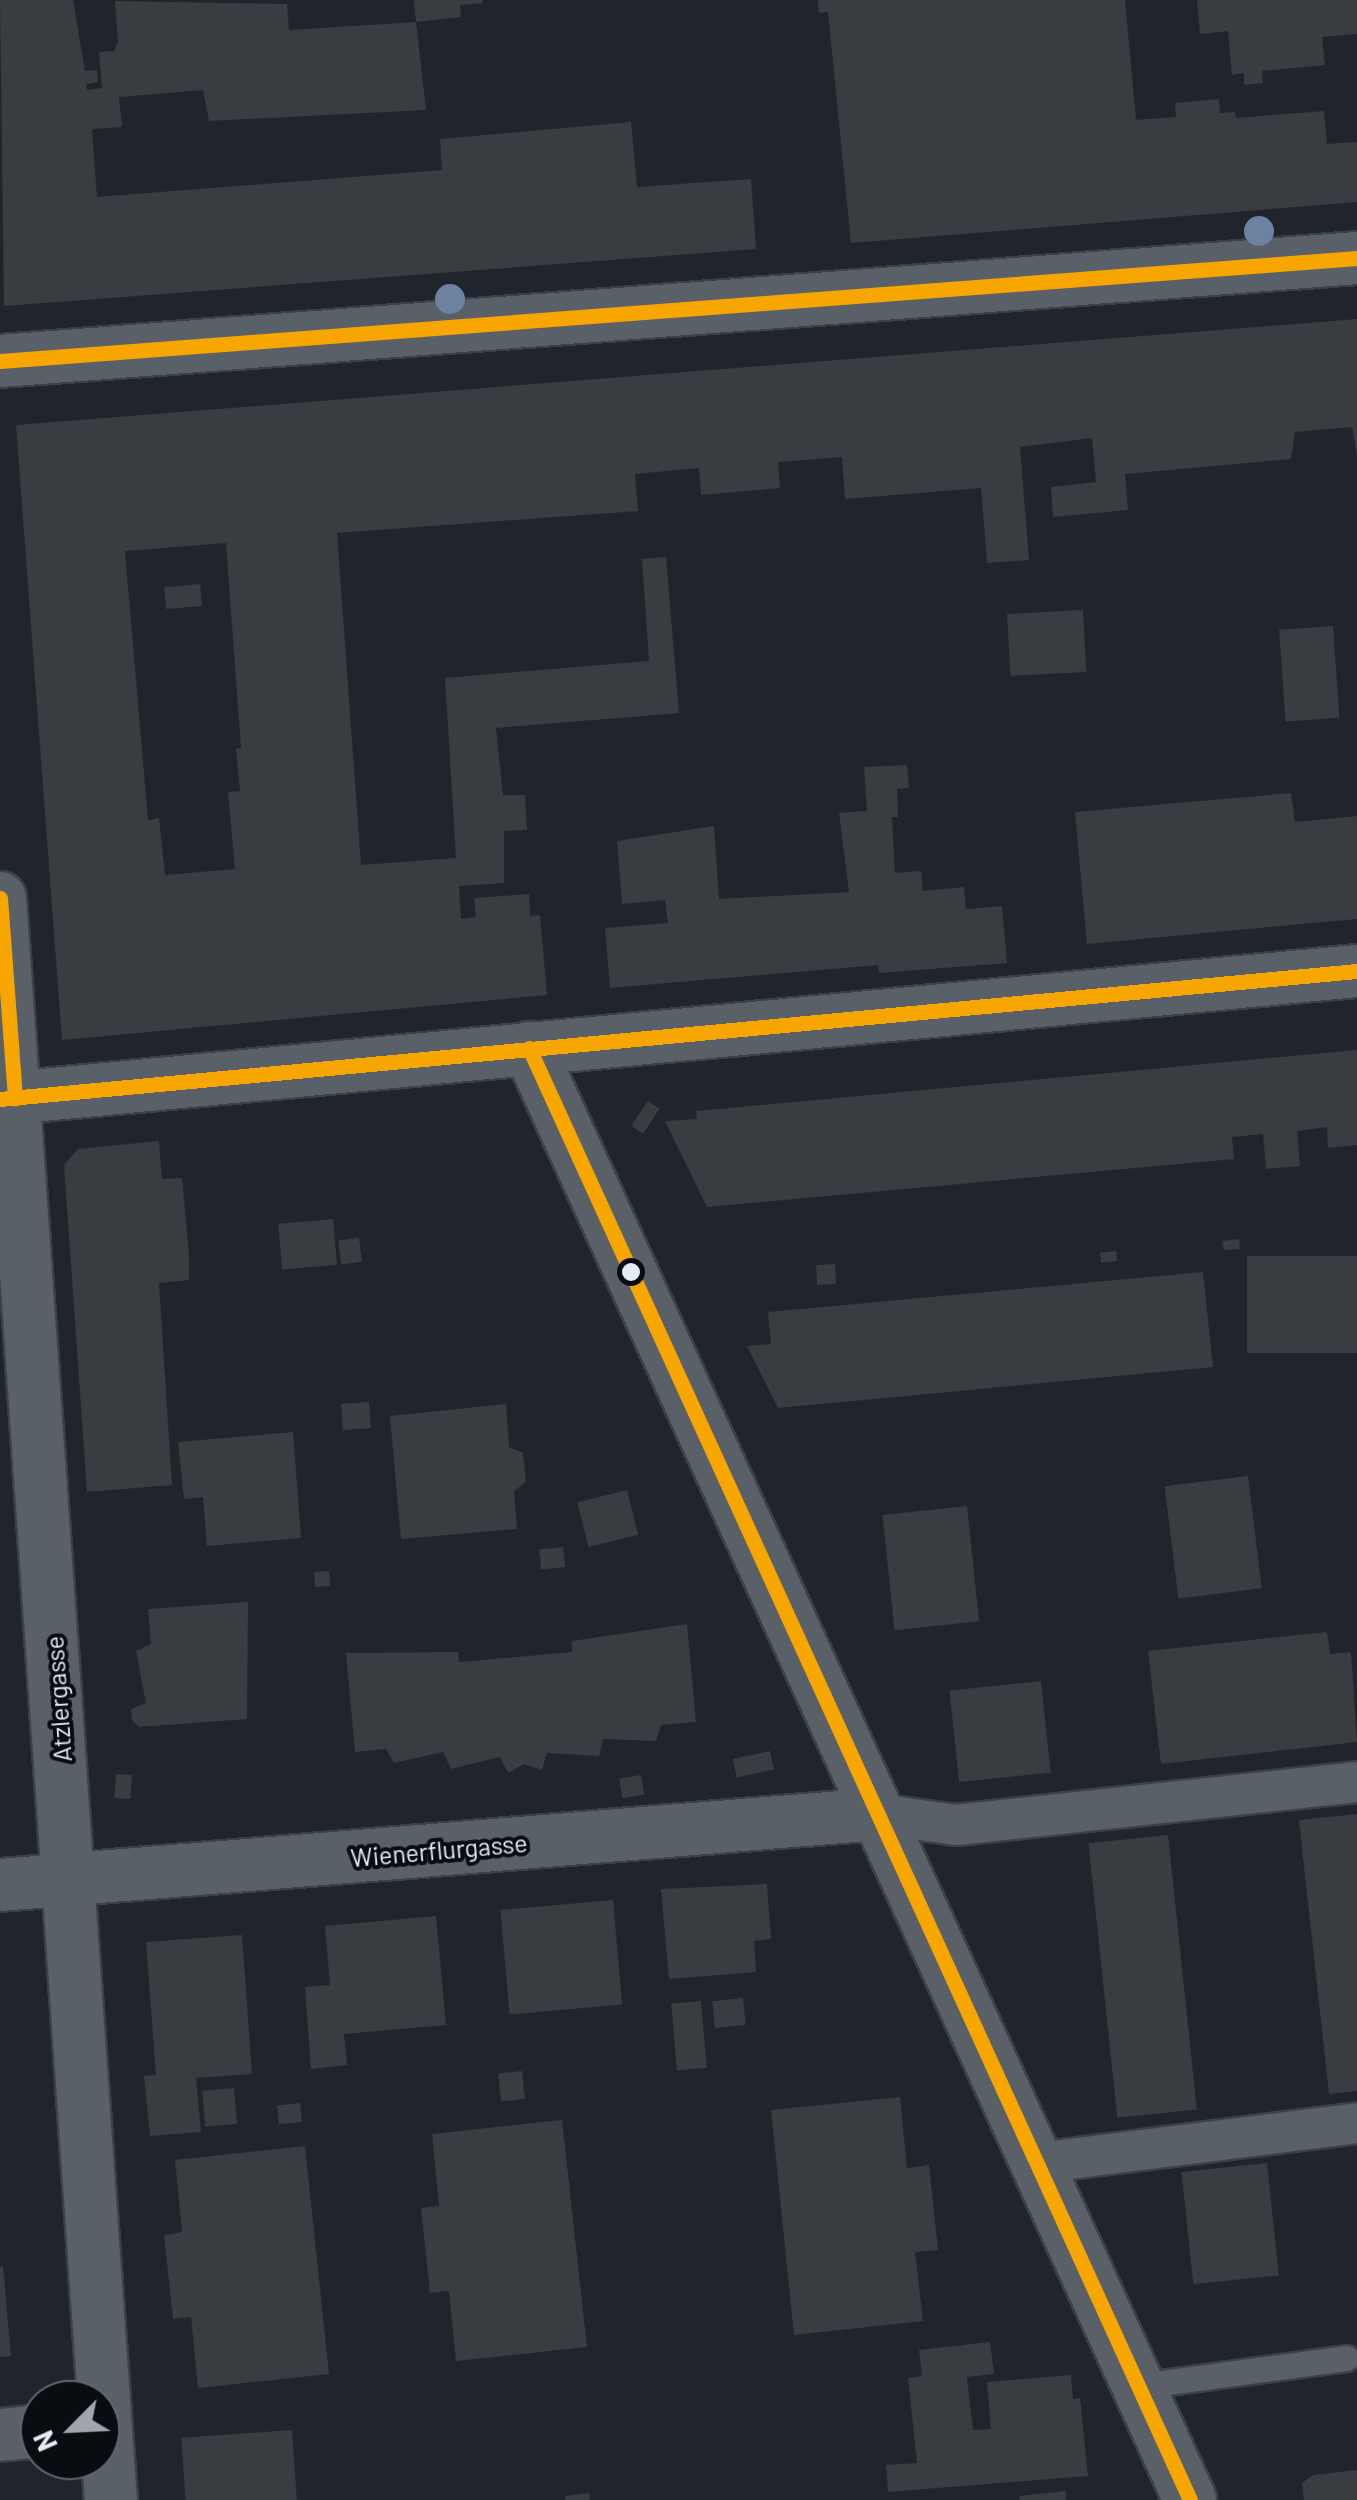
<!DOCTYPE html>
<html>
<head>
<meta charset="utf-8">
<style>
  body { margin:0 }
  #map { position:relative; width:1357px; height:2500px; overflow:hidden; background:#20252b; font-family:Barlow,sans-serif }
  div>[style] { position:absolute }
  .building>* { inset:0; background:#383d42; transform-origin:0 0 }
  .roads { filter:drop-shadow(2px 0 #3d4146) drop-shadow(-2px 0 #3d4146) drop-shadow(0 2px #3d4146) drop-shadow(0 -2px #3d4146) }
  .service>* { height:25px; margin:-12.5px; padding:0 12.5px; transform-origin:12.5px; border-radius:12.5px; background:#5a6068 }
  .pedestrian>* { height:40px; margin:-20px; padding:0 20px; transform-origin:20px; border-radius:20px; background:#5a6068 }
  .minor>* { height:52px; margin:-26px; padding:0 26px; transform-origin:26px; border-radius:26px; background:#5a6068 }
  .bus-1>* { height:15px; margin:-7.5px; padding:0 7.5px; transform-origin:7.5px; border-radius:7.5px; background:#f7a600 }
  .trees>* { width:30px; height:30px; margin:-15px; border-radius:50%; background:#6c82a0 }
  .dots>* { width:28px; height:28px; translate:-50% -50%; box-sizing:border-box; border:5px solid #090d12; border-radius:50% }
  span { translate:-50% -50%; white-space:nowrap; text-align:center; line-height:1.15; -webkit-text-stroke:8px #090d12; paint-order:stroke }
  .street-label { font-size:25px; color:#e6ecf4 }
  .north { position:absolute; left:20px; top:2380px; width:100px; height:100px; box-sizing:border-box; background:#090d12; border:2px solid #61666c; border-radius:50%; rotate:246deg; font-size:28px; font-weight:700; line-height:40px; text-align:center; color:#e6ecf4 }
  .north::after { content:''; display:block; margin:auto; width:35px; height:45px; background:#a1a6ae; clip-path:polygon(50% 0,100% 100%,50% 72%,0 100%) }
</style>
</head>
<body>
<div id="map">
  <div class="building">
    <i style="clip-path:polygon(0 0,73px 0,85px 71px,97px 70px,98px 82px,86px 84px,87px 90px,102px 88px,99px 52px,114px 51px,118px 42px,115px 1px,287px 4px,289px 30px,416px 22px,426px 110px,209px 121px,203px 90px,119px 97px,122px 127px,92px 129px,97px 197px,442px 170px,440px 139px,631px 122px,637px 187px,751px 179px,756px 249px,4px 306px)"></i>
    <i style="clip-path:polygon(414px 0,482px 0,483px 3px,460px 5px,461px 17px,416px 22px)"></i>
    <i style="clip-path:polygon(818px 0,1125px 0,1136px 120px,1176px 117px,1175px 103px,1219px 99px,1220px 113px,1235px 112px,1236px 118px,1324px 111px,1327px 144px,1357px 142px,1357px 202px,851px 243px,828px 12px,819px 13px)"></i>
    <i style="clip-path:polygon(1197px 0,1357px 0,1357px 34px,1322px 37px,1325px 65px,1262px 71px,1263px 83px,1244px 85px,1244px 73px,1232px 75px,1228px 31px,1200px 34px)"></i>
    <i style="clip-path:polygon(evenodd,1357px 319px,1357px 456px,1352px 427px,1295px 432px,1291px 459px,1125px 474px,1128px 510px,1053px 517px,1051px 487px,1096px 482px,1092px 438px,1020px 447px,1029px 560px,987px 563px,981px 488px,845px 499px,842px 457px,778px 462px,780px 488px,701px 495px,699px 468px,635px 474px,638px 511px,337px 533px,361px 865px,456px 858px,445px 678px,649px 661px,642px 559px,666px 557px,679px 713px,496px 728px,503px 795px,525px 795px,527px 830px,504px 831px,504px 883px,459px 886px,461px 919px,476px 917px,474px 898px,529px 894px,530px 916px,540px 915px,547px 995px,62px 1040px,16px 425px,1357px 319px,226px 543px,241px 748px,236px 749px,240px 791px,228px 792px,235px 869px,165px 875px,159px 818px,148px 820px,125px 551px,226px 543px)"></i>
    <i style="left:200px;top:584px;width:22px;height:36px;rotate:85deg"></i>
    <i style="left:1083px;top:610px;width:62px;height:76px;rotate:87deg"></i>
    <i style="left:1333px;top:626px;width:92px;height:54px;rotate:86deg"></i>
    <i style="clip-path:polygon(907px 765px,909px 788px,897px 789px,898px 817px,892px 817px,895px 873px,921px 871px,923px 891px,964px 887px,966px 909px,1002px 906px,1007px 963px,879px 973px,878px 965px,610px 988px,605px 928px,668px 923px,665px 900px,622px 904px,617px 841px,714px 826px,719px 899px,849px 892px,839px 813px,867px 811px,864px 767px)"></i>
    <i style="clip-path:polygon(1291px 793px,1295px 822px,1357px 816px,1357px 919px,1087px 944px,1075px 812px)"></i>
    <i style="clip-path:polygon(1357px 1050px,1357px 1145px,1328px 1148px,1327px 1127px,1297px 1131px,1300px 1166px,1266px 1169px,1263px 1134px,1232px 1137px,1234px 1159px,707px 1207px,665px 1121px,697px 1119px,696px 1111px)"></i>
    <i style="left:648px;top:1101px;width:14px;height:30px;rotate:34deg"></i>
    <i style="clip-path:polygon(159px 1141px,162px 1179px,182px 1178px,189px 1255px,189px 1280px,159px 1283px,172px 1485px,87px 1492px,64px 1165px,78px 1149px)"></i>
    <i style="left:333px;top:1219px;width:46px;height:55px;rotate:85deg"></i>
    <i style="left:359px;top:1238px;width:24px;height:21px;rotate:83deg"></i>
    <i style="clip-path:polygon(1239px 1239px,1240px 1249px,1224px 1250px,1222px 1241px)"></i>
    <i style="left:1116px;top:1251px;width:10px;height:16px;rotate:84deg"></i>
    <i style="left:1357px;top:1256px;width:97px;height:110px;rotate:90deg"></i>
    <i style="left:835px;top:1264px;width:20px;height:19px;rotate:87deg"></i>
    <i style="clip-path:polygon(1203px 1272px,1213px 1367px,778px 1408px,747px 1346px,771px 1344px,768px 1312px)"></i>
    <i style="left:369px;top:1402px;width:26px;height:28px;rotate:86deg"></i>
    <i style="clip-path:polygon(506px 1404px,509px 1447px,523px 1453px,526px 1482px,514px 1491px,517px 1529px,401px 1539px,390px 1416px)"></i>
    <i style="clip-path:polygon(293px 1432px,301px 1538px,207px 1546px,203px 1497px,184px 1499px,178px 1442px)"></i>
    <i style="left:1248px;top:1476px;width:113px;height:84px;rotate:83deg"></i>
    <i style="left:627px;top:1490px;width:46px;height:51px;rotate:76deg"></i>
    <i style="left:967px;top:1506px;width:116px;height:85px;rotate:84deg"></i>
    <i style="left:563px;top:1547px;width:20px;height:24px;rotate:84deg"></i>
    <i style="left:329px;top:1571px;width:15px;height:15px;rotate:86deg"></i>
    <i style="clip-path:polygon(248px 1602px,247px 1719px,139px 1727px,132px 1720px,131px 1709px,146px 1703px,136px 1651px,151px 1644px,148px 1609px)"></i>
    <i style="clip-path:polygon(687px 1624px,696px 1722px,661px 1725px,656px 1741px,603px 1739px,599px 1756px,547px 1753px,542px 1770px,524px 1764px,508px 1773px,500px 1757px,451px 1769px,443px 1752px,394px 1763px,386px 1749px,355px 1752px,346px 1653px,458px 1652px,459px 1662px,572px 1652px,572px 1641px)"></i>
    <i style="clip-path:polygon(1327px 1632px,1330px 1654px,1351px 1652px,1357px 1742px,1161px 1764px,1148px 1651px)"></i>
    <i style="left:1041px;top:1681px;width:92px;height:92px;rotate:84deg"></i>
    <i style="left:770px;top:1751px;width:19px;height:38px;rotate:78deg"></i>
    <i style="left:116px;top:1774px;width:16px;height:24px;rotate:4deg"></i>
    <i style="left:641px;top:1775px;width:20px;height:22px;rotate:81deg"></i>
    <i style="clip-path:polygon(1357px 1814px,1357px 2091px,1329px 2094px,1299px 1820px)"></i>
    <i style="left:1168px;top:1835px;width:276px;height:80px;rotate:84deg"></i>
    <i style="clip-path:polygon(767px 1884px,771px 1939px,754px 1941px,756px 1972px,669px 1979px,661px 1889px)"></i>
    <i style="left:613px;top:1900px;width:105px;height:113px;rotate:85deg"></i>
    <i style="clip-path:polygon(436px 1916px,446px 2025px,344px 2034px,347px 2065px,311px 2069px,305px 1987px,330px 1985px,325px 1926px)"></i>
    <i style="clip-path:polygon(242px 1935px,252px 2074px,196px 2078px,201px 2132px,150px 2136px,144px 2076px,156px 2075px,146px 1942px)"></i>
    <i style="left:743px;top:1998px;width:27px;height:31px;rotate:84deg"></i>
    <i style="left:701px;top:2001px;width:67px;height:30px;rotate:85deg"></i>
    <i style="left:522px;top:2071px;width:28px;height:24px;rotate:84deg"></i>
    <i style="left:234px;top:2088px;width:36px;height:32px;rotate:85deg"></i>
    <i style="clip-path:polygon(900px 2097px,907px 2168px,929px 2165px,938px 2250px,915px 2252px,923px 2321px,794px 2335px,771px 2110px)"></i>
    <i style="left:300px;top:2103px;width:19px;height:23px;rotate:84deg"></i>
    <i style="clip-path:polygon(562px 2120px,587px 2347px,456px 2361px,449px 2291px,430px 2293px,421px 2208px,439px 2206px,432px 2134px)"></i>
    <i style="clip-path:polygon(305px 2146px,329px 2374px,198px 2388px,191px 2317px,173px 2319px,164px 2235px,182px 2232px,175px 2160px)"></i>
    <i style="left:1267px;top:2163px;width:113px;height:86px;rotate:84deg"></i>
    <i style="clip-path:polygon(3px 2266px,11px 2356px,0 2357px,0 2267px)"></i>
    <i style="clip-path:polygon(990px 2342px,994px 2374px,967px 2377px,973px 2430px,991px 2429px,987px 2382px,1071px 2375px,1073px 2399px,1080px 2398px,1088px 2476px,888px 2492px,886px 2465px,917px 2463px,908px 2378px,922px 2376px,919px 2350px)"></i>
    <i style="left:292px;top:2430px;width:70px;height:111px;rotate:86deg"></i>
    <i style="clip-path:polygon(1357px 2470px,1357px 2500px,1304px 2500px,1302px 2483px,1313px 2475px)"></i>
    <i style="clip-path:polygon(1066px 2491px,1066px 2500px,1020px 2500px,1019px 2496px)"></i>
    <i style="clip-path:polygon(589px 2493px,590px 2500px,566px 2500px,565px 2496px)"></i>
  </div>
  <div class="roads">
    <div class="service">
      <i style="left:1139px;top:2386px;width:209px;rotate:-7.7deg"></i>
    </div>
    <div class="pedestrian">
      <i style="left:878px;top:1814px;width:79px;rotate:8deg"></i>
      <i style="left:956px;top:1825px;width:403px;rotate:-6.1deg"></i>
      <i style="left:1037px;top:2163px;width:322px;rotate:-7.1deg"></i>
    </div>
    <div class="minor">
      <i style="left:0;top:361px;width:1361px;rotate:-4.34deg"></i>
      <i style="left:0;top:898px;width:1606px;rotate:86.04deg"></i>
      <i style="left:529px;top:1048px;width:1595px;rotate:65.52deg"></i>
      <i style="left:0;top:1099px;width:1363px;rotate:-5.39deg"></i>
      <i style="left:0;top:1885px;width:881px;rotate:-4.62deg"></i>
      <i style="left:0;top:2435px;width:40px;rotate:-5.7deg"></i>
    </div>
  </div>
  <div class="bus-1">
    <i style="left:0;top:361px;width:1361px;rotate:-4.34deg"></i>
    <i style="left:0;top:898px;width:201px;rotate:85.7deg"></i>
    <i style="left:529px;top:1048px;width:1595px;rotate:65.52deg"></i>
    <i style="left:0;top:1099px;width:1363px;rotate:-5.39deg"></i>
  </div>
  <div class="trees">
    <i style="left:1259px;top:231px"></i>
    <i style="left:450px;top:299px"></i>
  </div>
  <div class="dots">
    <i style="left:631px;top:1272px;background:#e6ecf4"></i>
  </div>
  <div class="street-label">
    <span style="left:58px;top:1699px;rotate:-94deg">Atzlergasse</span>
    <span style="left:439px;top:1850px;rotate:-5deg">Wienerflurgasse</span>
  </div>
  <div class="north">N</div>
</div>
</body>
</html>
